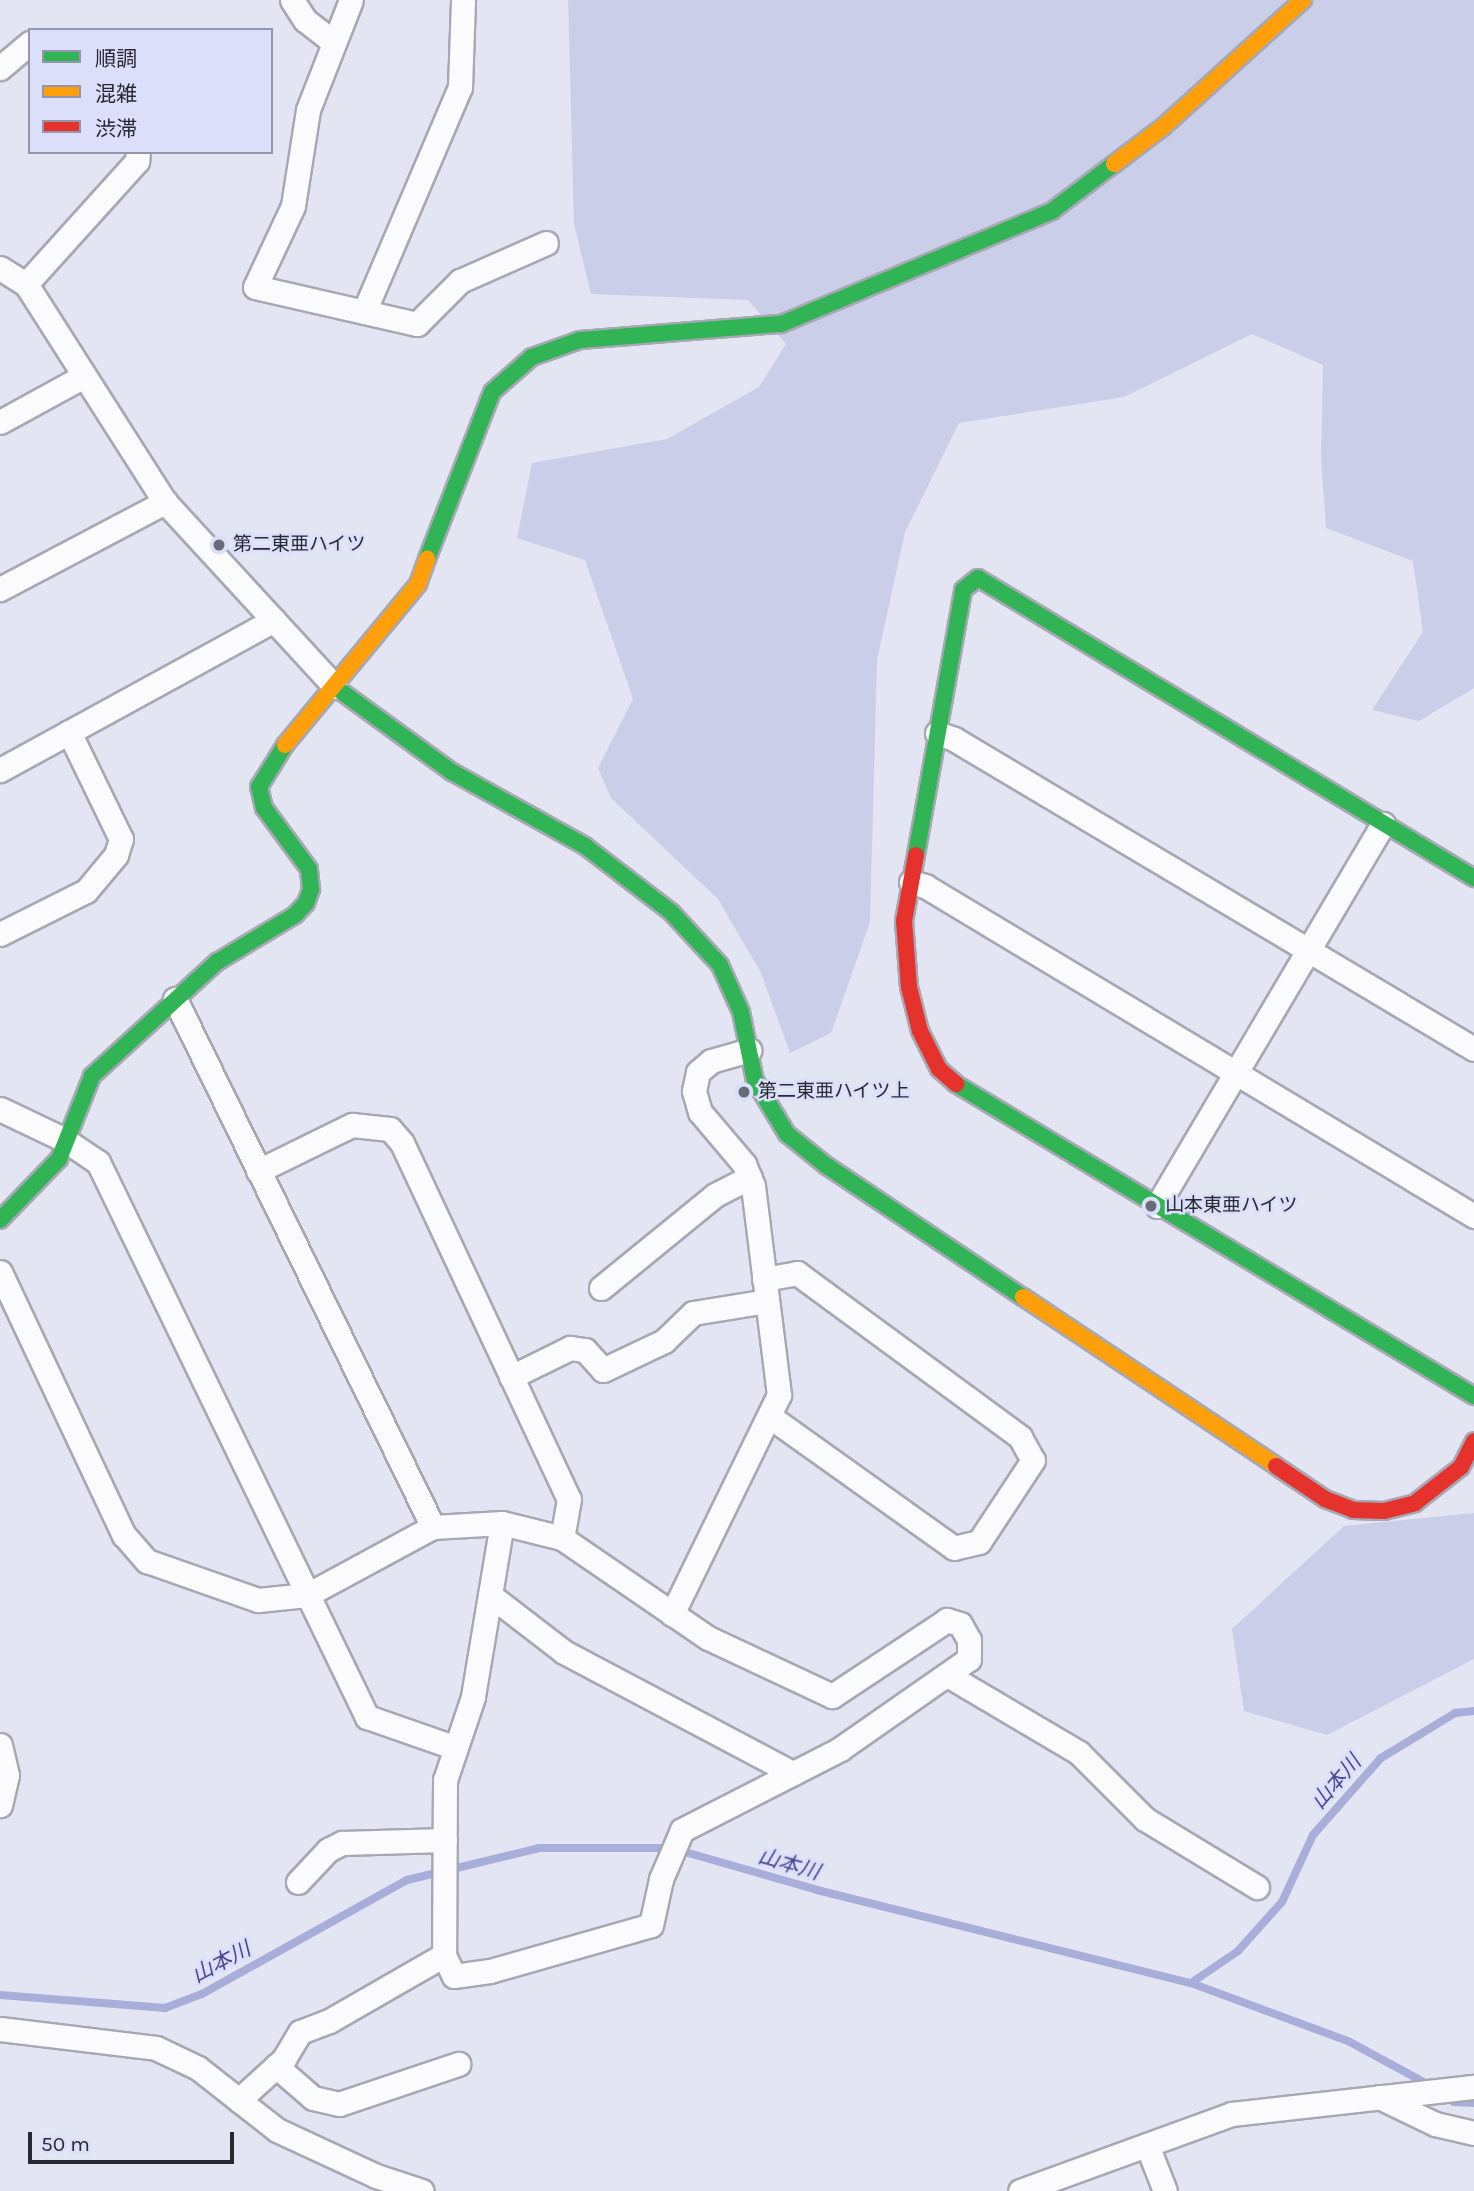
<!DOCTYPE html>
<html>
<head>
<meta charset="utf-8">
<style>
  body { margin:0 }
  #map { position:relative; width:1474px; height:2191px; overflow:hidden; background:#e3e5f3; font-family:Karla,"Noto Sans JP",sans-serif }
  div>[style] { position:absolute }
  .green>* { inset:0; background:#cacee9 }
  .stream>* { height:8px; margin:-4px; padding:0 4px; transform-origin:4px; border-radius:4px; background:#a9adda }
  .roads { filter:drop-shadow(2px 0 #a6a8b3) drop-shadow(-2px 0 #a6a8b3) drop-shadow(0 2px #a6a8b3) drop-shadow(0 -2px #a6a8b3) }
  .street>* { height:23px; margin:-11.5px; padding:0 11.5px; transform-origin:11.5px; border-radius:11.5px; background:#fbfbfd }
  .fast>* { height:16px; margin:-8px; padding:0 8px; transform-origin:8px; border-radius:8px; background:#30b455 }
  .slow>* { height:16px; margin:-8px; padding:0 8px; transform-origin:8px; border-radius:8px; background:#ff9f0a }
  .jam>* { height:16px; margin:-8px; padding:0 8px; transform-origin:8px; border-radius:8px; background:#e5322d }
  .dots>* { width:19px; height:19px; translate:-50% -50%; box-sizing:border-box; border:4px solid #dcdffa; border-radius:50% }
  span { translate:-50% -50%; white-space:nowrap; text-align:center; line-height:1.15; -webkit-text-stroke:5px #dcdffa; paint-order:stroke }
  .poi-label { font-size:19px; color:#282933 }
  .left { translate:0 -50%; text-align:left }
  .water-label { font-size:21px; color:#47488f; font-style:italic }
  .legend { position:absolute; left:28px; top:28px; width:245px; height:126px; box-sizing:border-box; background:#dcdffa; border:2px solid #9496aa; margin:0; padding:9px 12px; list-style:none; font-size:21px; color:#282933 }
  .legend li { display:flex; align-items:center; gap:14px; height:35px }
  .legend b { width:35px; border:2px solid #9496aa }
  .scale { position:absolute; left:28px; top:2132px; width:206px; height:32px; box-sizing:border-box; border:4px solid #282933; border-top:0; padding-left:9px; font-size:21px; line-height:24px; white-space:nowrap; color:#282933; -webkit-text-stroke:5px #dcdffa; paint-order:stroke }
</style>
</head>
<body>
<div id="map">
  <div class="green">
    <i style="clip-path:polygon(568px 0,1474px 0,1474px 688px,1419px 721px,1372px 710px,1423px 632px,1413px 561px,1326px 528px,1321px 458px,1323px 365px,1252px 334px,1124px 397px,959px 423px,905px 532px,877px 660px,870px 922px,831px 1033px,790px 1053px,761px 973px,718px 899px,611px 798px,598px 768px,633px 699px,585px 560px,517px 538px,532px 463px,667px 439px,759px 387px,786px 344px,748px 300px,591px 294px,574px 224px)"></i>
    <i style="clip-path:polygon(1474px 1513px,1474px 1659px,1327px 1735px,1244px 1711px,1232px 1629px,1344px 1526px)"></i>
  </div>
  <div class="stream">
    <i style="left:1191px;top:1983px;width:167px;rotate:20.3deg"></i>
    <i style="left:1348px;top:2041px;width:94px;rotate:28.5deg"></i>
    <i style="left:0;top:1995px;width:166px;rotate:4.5deg"></i>
    <i style="left:165px;top:2008px;width:40px;rotate:-21deg"></i>
    <i style="left:202px;top:1994px;width:235px;rotate:-29.1deg"></i>
    <i style="left:407px;top:1880px;width:136px;rotate:-13.6deg"></i>
    <i style="left:539px;top:1848px;width:132px"></i>
    <i style="left:671px;top:1848px;width:152px;rotate:16deg"></i>
    <i style="left:817px;top:1890px;width:385px;rotate:14deg"></i>
    <i style="left:1191px;top:1983px;width:57px;rotate:-34.2deg"></i>
    <i style="left:1238px;top:1951px;width:66px;rotate:-48.1deg"></i>
    <i style="left:1282px;top:1902px;width:74px;rotate:-65.2deg"></i>
    <i style="left:1313px;top:1835px;width:103px;rotate:-48.6deg"></i>
    <i style="left:1381px;top:1758px;width:87px;rotate:-31.3deg"></i>
    <i style="left:1455px;top:1713px;width:19px;rotate:-6deg"></i>
    <i style="left:1444px;top:2095px;width:12px;rotate:35deg"></i>
    <i style="left:1454px;top:2102px;width:20px;rotate:3deg"></i>
  </div>
  <div class="roads">
    <div class="street">
      <i style="left:292px;top:0;width:24px;rotate:57deg"></i>
      <i style="left:305px;top:20px;width:34px;rotate:38deg"></i>
      <i style="left:351px;top:0;width:118px;rotate:111.4deg"></i>
      <i style="left:308px;top:110px;width:97px;rotate:98.9deg"></i>
      <i style="left:293px;top:206px;width:89px;rotate:115.1deg"></i>
      <i style="left:255px;top:287px;width:166px;rotate:12.9deg"></i>
      <i style="left:417px;top:324px;width:61px;rotate:-45deg"></i>
      <i style="left:460px;top:281px;width:94px;rotate:-23.8deg"></i>
      <i style="left:0;top:68px;width:39px;rotate:-40deg"></i>
      <i style="left:0;top:268px;width:31px;rotate:32deg"></i>
      <i style="left:26px;top:284px;width:259px;rotate:57.5deg"></i>
      <i style="left:165px;top:502px;width:251px;rotate:47.4deg"></i>
      <i style="left:26px;top:284px;width:166px;rotate:-47.9deg"></i>
      <i style="left:137px;top:161px;width:9px;rotate:-84deg"></i>
      <i style="left:364px;top:312px;width:245px;rotate:-66.9deg"></i>
      <i style="left:460px;top:87px;width:87px;rotate:-88deg"></i>
      <i style="left:0;top:422px;width:96px;rotate:-28.7deg"></i>
      <i style="left:0;top:589px;width:187px;rotate:-27.8deg"></i>
      <i style="left:937px;top:733px;width:18px;rotate:19deg"></i>
      <i style="left:954px;top:739px;width:605px;rotate:30.8deg"></i>
      <i style="left:0;top:770px;width:312px;rotate:-28.7deg"></i>
      <i style="left:911px;top:882px;width:15px;rotate:16deg"></i>
      <i style="left:925px;top:886px;width:641px;rotate:31.01deg"></i>
      <i style="left:0;top:934px;width:96px;rotate:-26.6deg"></i>
      <i style="left:86px;top:891px;width:47px;rotate:-50.2deg"></i>
      <i style="left:116px;top:855px;width:17px;rotate:-73deg"></i>
      <i style="left:121px;top:839px;width:119px;rotate:-115.9deg"></i>
      <i style="left:175px;top:999px;width:588px;rotate:63.96deg"></i>
      <i style="left:433px;top:1527px;width:69px;rotate:-3.3deg"></i>
      <i style="left:502px;top:1523px;width:176px;rotate:99.5deg"></i>
      <i style="left:473px;top:1697px;width:88px;rotate:108.6deg"></i>
      <i style="left:445px;top:1780px;width:175px;rotate:90.3deg"></i>
      <i style="left:444px;top:1955px;width:133px;rotate:150.1deg"></i>
      <i style="left:329px;top:2021px;width:31px;rotate:159deg"></i>
      <i style="left:300px;top:2032px;width:31px;rotate:121deg"></i>
      <i style="left:284px;top:2059px;width:61px;rotate:137.7deg"></i>
      <i style="left:0;top:1109px;width:72px;rotate:25.5deg"></i>
      <i style="left:65px;top:1140px;width:40px;rotate:34deg"></i>
      <i style="left:98px;top:1162px;width:617px;rotate:64.14deg"></i>
      <i style="left:367px;top:1717px;width:91px;rotate:19.2deg"></i>
      <i style="left:258px;top:1171px;width:105px;rotate:-26.1deg"></i>
      <i style="left:352px;top:1125px;width:38px;rotate:6deg"></i>
      <i style="left:390px;top:1129px;width:18px;rotate:49deg"></i>
      <i style="left:402px;top:1143px;width:393px;rotate:64.9deg"></i>
      <i style="left:569px;top:1499px;width:40px;rotate:100deg"></i>
      <i style="left:1157px;top:1206px;width:444px;rotate:-59.4deg"></i>
      <i style="left:0;top:1272px;width:291px;rotate:64.8deg"></i>
      <i style="left:124px;top:1535px;width:35px;rotate:49deg"></i>
      <i style="left:147px;top:1561px;width:118px;rotate:19.4deg"></i>
      <i style="left:258px;top:1600px;width:49px;rotate:-5.8deg"></i>
      <i style="left:307px;top:1595px;width:143px;rotate:-28.4deg"></i>
      <i style="left:764px;top:1279px;width:34px;rotate:-10deg"></i>
      <i style="left:797px;top:1273px;width:277px;rotate:36.3deg"></i>
      <i style="left:1020px;top:1437px;width:26px;rotate:61deg"></i>
      <i style="left:1033px;top:1460px;width:98px;rotate:123.4deg"></i>
      <i style="left:979px;top:1542px;width:26px;rotate:167deg"></i>
      <i style="left:954px;top:1548px;width:227px;rotate:-144.5deg"></i>
      <i style="left:601px;top:1288px;width:147px;rotate:-39.2deg"></i>
      <i style="left:715px;top:1195px;width:39px;rotate:-27deg"></i>
      <i style="left:511px;top:1377px;width:66px;rotate:-26.2deg"></i>
      <i style="left:570px;top:1348px;width:15px;rotate:8deg"></i>
      <i style="left:585px;top:1350px;width:27px;rotate:48deg"></i>
      <i style="left:603px;top:1370px;width:68px;rotate:-25.4deg"></i>
      <i style="left:664px;top:1341px;width:40px;rotate:-44deg"></i>
      <i style="left:693px;top:1313px;width:75px;rotate:-9.2deg"></i>
      <i style="left:490px;top:1595px;width:93px;rotate:37.6deg"></i>
      <i style="left:564px;top:1652px;width:259px;rotate:27.9deg"></i>
      <i style="left:672px;top:1614px;width:244px;rotate:-64deg"></i>
      <i style="left:779px;top:1395px;width:211px;rotate:-97.1deg"></i>
      <i style="left:753px;top:1186px;width:24px;rotate:-112deg"></i>
      <i style="left:744px;top:1164px;width:68px;rotate:-130.2deg"></i>
      <i style="left:700px;top:1112px;width:22px;rotate:-106deg"></i>
      <i style="left:694px;top:1091px;width:19px;rotate:-78deg"></i>
      <i style="left:698px;top:1072px;width:17px;rotate:-40deg"></i>
      <i style="left:711px;top:1061px;width:40px;rotate:-16deg"></i>
      <i style="left:949px;top:1676px;width:151px;rotate:30.6deg"></i>
      <i style="left:1079px;top:1753px;width:93px;rotate:45deg"></i>
      <i style="left:1145px;top:1819px;width:131px;rotate:31.3deg"></i>
      <i style="left:0;top:1745px;width:31px;rotate:77deg"></i>
      <i style="left:7px;top:1775px;width:31px;rotate:103deg"></i>
      <i style="left:298px;top:1882px;width:44px;rotate:-46.8deg"></i>
      <i style="left:328px;top:1850px;width:16px;rotate:-27deg"></i>
      <i style="left:342px;top:1843px;width:103px;rotate:-1.7deg"></i>
      <i style="left:444px;top:1955px;width:23px;rotate:65deg"></i>
      <i style="left:454px;top:1976px;width:36px;rotate:-8deg"></i>
      <i style="left:490px;top:1971px;width:167px;rotate:-15.9deg"></i>
      <i style="left:651px;top:1925px;width:47px;rotate:-77.7deg"></i>
      <i style="left:661px;top:1879px;width:53px;rotate:-66.8deg"></i>
      <i style="left:682px;top:1830px;width:178px;rotate:-27.1deg"></i>
      <i style="left:840px;top:1749px;width:157px;rotate:-34.9deg"></i>
      <i style="left:969px;top:1659px;width:19px;rotate:-90deg"></i>
      <i style="left:969px;top:1640px;width:18px;rotate:-119deg"></i>
      <i style="left:960px;top:1624px;width:14px;rotate:-163deg"></i>
      <i style="left:947px;top:1620px;width:138px;rotate:146.5deg"></i>
      <i style="left:832px;top:1696px;width:137px;rotate:-154.9deg"></i>
      <i style="left:708px;top:1638px;width:177px;rotate:-145.6deg"></i>
      <i style="left:562px;top:1538px;width:62px;rotate:-166deg"></i>
      <i style="left:0;top:2029px;width:157px;rotate:6.9deg"></i>
      <i style="left:156px;top:2048px;width:47px;rotate:25.5deg"></i>
      <i style="left:198px;top:2068px;width:100px;rotate:38.1deg"></i>
      <i style="left:277px;top:2130px;width:109px;rotate:24.9deg"></i>
      <i style="left:376px;top:2176px;width:48px;rotate:18.1deg"></i>
      <i style="left:276px;top:2066px;width:49px;rotate:40.9deg"></i>
      <i style="left:313px;top:2098px;width:27px;rotate:13deg"></i>
      <i style="left:339px;top:2104px;width:126px;rotate:-18.6deg"></i>
      <i style="left:1379px;top:2097px;width:62px;rotate:25.7deg"></i>
      <i style="left:1435px;top:2124px;width:40px;rotate:13deg"></i>
      <i style="left:1147px;top:2145px;width:49px;rotate:68.6deg"></i>
      <i style="left:1020px;top:2191px;width:226px;rotate:-20deg"></i>
      <i style="left:1232px;top:2114px;width:244px;rotate:-6.4deg"></i>
    </div>
    <div class="fast">
      <i style="left:427px;top:559px;width:179px;rotate:-68.7deg"></i>
      <i style="left:492px;top:392px;width:53px;rotate:-41.2deg"></i>
      <i style="left:532px;top:357px;width:51px;rotate:-19.5deg"></i>
      <i style="left:580px;top:340px;width:202px;rotate:-4.6deg"></i>
      <i style="left:781px;top:324px;width:294px;rotate:-22.6deg"></i>
      <i style="left:1052px;top:211px;width:78px;rotate:-37.2deg"></i>
      <i style="left:335px;top:687px;width:145px;rotate:36deg"></i>
      <i style="left:452px;top:772px;width:152px;rotate:29.1deg"></i>
      <i style="left:585px;top:846px;width:108px;rotate:37.5deg"></i>
      <i style="left:671px;top:912px;width:72px;rotate:47.2deg"></i>
      <i style="left:720px;top:965px;width:51px;rotate:65.9deg"></i>
      <i style="left:741px;top:1012px;width:70px;rotate:78.5deg"></i>
      <i style="left:755px;top:1081px;width:62px;rotate:58.9deg"></i>
      <i style="left:787px;top:1134px;width:51px;rotate:38.7deg"></i>
      <i style="left:827px;top:1166px;width:236px;rotate:33.8deg"></i>
      <i style="left:916px;top:855px;width:269px;rotate:-79.9deg"></i>
      <i style="left:963px;top:590px;width:19px;rotate:-39deg"></i>
      <i style="left:978px;top:578px;width:580px;rotate:31.17deg"></i>
      <i style="left:956px;top:1084px;width:605px;rotate:31.06deg"></i>
      <i style="left:0;top:1220px;width:85px;rotate:-46deg"></i>
      <i style="left:59px;top:1159px;width:89px;rotate:-68.3deg"></i>
      <i style="left:92px;top:1076px;width:169px;rotate:-42.4deg"></i>
      <i style="left:217px;top:962px;width:91px;rotate:-31.1deg"></i>
      <i style="left:295px;top:915px;width:16px;rotate:-47deg"></i>
      <i style="left:306px;top:903px;width:15px;rotate:-70deg"></i>
      <i style="left:311px;top:889px;width:20px;rotate:-96deg"></i>
      <i style="left:309px;top:869px;width:76px;rotate:-126.4deg"></i>
      <i style="left:264px;top:808px;width:22px;rotate:-103deg"></i>
      <i style="left:259px;top:787px;width:49px;rotate:-58.2deg"></i>
    </div>
    <div class="slow">
      <i style="left:1114px;top:164px;width:61px;rotate:-37.1deg"></i>
      <i style="left:1163px;top:127px;width:189px;rotate:-42.2deg"></i>
      <i style="left:285px;top:745px;width:209px;rotate:-50.4deg"></i>
      <i style="left:418px;top:584px;width:27px;rotate:-70deg"></i>
      <i style="left:1023px;top:1297px;width:304px;rotate:33.7deg"></i>
    </div>
    <div class="jam">
      <i style="left:916px;top:855px;width:67px;rotate:100.3deg"></i>
      <i style="left:904px;top:921px;width:66px;rotate:85.7deg"></i>
      <i style="left:909px;top:987px;width:45px;rotate:76deg"></i>
      <i style="left:920px;top:1031px;width:42px;rotate:63.4deg"></i>
      <i style="left:939px;top:1069px;width:23px;rotate:41deg"></i>
      <i style="left:1276px;top:1466px;width:59px;rotate:34deg"></i>
      <i style="left:1325px;top:1499px;width:30px;rotate:21deg"></i>
      <i style="left:1353px;top:1510px;width:31px;rotate:2deg"></i>
      <i style="left:1384px;top:1511px;width:32px;rotate:-14deg"></i>
      <i style="left:1415px;top:1503px;width:58px;rotate:-38deg"></i>
      <i style="left:1461px;top:1467px;width:29px;rotate:-63deg"></i>
    </div>
  </div>
  <div class="dots">
    <i style="left:219px;top:545px;background:#696b76"></i>
    <i style="left:744px;top:1092px;background:#696b76"></i>
    <i style="left:1151px;top:1206px;background:#696b76"></i>
  </div>
  <div class="poi-label">
    <span class="left" style="left:233px;top:545px">第二東亜ハイツ</span>
    <span class="left" style="left:758px;top:1092px">第二東亜ハイツ上</span>
    <span class="left" style="left:1165px;top:1206px">山本東亜ハイツ</span>
  </div>
  <div class="water-label">
    <span style="left:1336px;top:1782px;rotate:-49deg">山本川</span>
    <span style="left:789px;top:1864px;rotate:16deg">山本川</span>
    <span style="left:221px;top:1962px;rotate:-28deg">山本川</span>
  </div>
  <ul class="legend">
  <li><b style="height:9px;background:#30b455"></b>順調</li>
  <li><b style="height:9px;background:#ff9f0a"></b>混雑</li>
  <li><b style="height:9px;background:#e5322d"></b>渋滞</li>
  </ul>
  <div class="scale">50 m</div>
</div>
</body>
</html>
